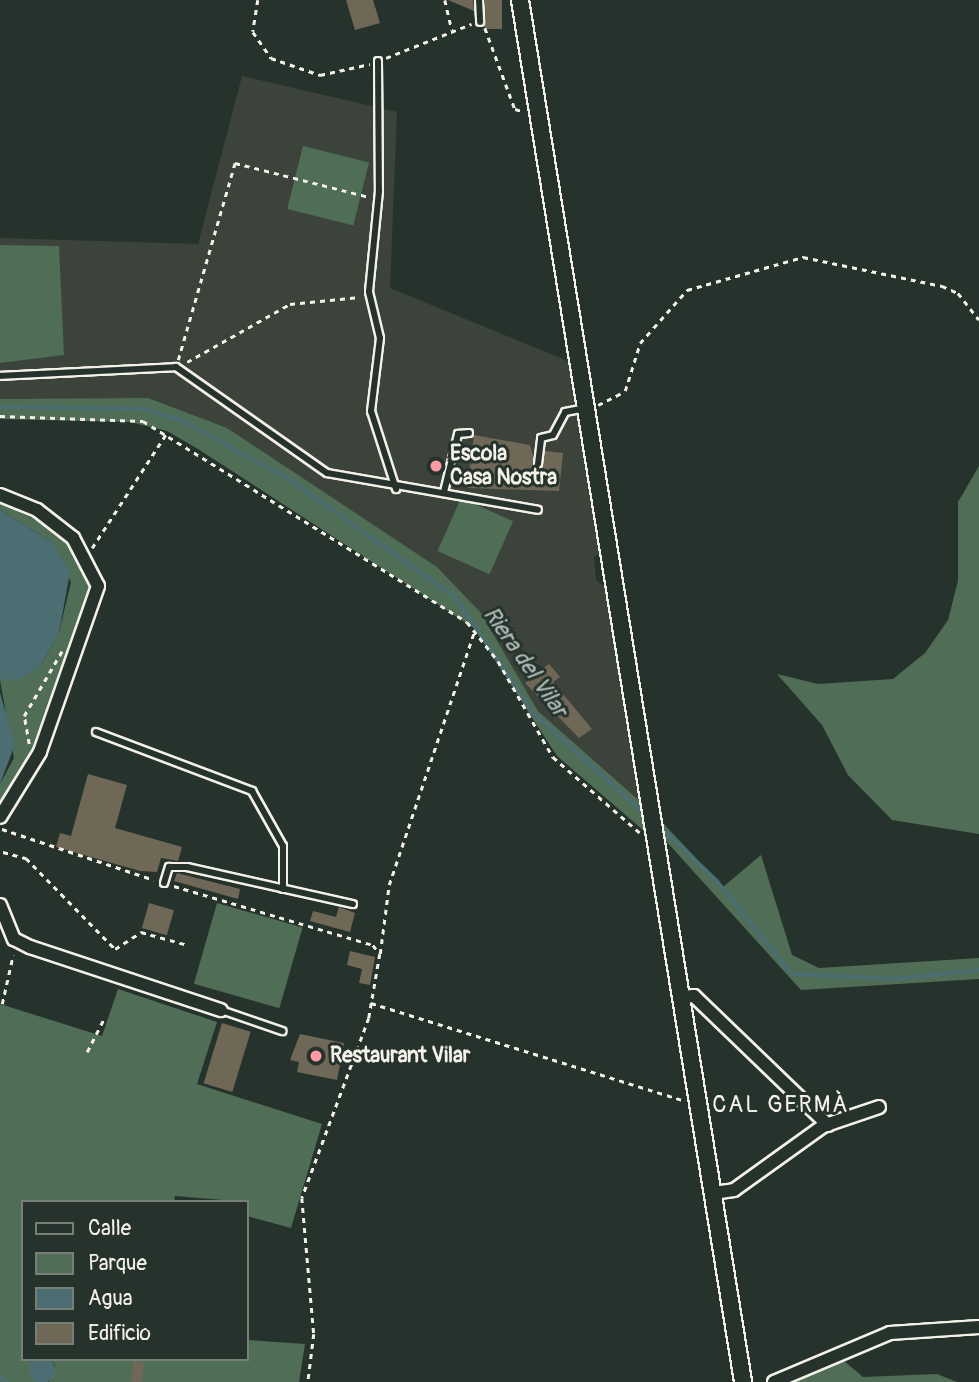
<!DOCTYPE html>
<html>
<head>
<meta charset="utf-8">
<style>
  body { margin:0 }
  #map { position:relative; width:979px; height:1382px; overflow:hidden; background:#26332d; font-family:Pangolin,sans-serif }
  div>[style] { position:absolute }
  .built>* { inset:0; background:#3c433a }
  .green>* { inset:0; background:#506d55; transform-origin:0 0 }
  .water>* { inset:0; background:#4c6e73 }
  .round { border-radius:50% }
  .stream>* { height:3.5px; margin:-1.75px; padding:0 1.75px; transform-origin:1.75px; border-radius:1.75px; background:#4c6e73 }
  .building>* { inset:0; background:#6f6857; transform-origin:0 0 }
  .path>* { height:2.5px; margin-top:-1.25px; transform-origin:0; background:repeating-linear-gradient(90deg,#f4f1e8 0 5px,transparent 0 10px) }
  .roads { filter:drop-shadow(2px 0 #f4f1e8) drop-shadow(-2px 0 #f4f1e8) drop-shadow(0 2px #f4f1e8) drop-shadow(0 -2px #f4f1e8) }
  .service>* { height:6px; margin:-3px; padding:0 3px; transform-origin:3px; border-radius:3px; background:#26332d }
  .minor>* { height:12px; margin:-6px; padding:0 6px; transform-origin:6px; border-radius:6px; background:#26332d }
  .secondary>* { height:16px; margin:-8px; padding:0 8px; transform-origin:8px; border-radius:8px; background:#26332d }
  .dots>* { width:19px; height:19px; translate:-50% -50%; box-sizing:border-box; border:4px solid #26332d; border-radius:50% }
  span { translate:-50% -50%; white-space:nowrap; text-align:center; line-height:1.15; -webkit-text-stroke:6px #26332d; paint-order:stroke }
  .poi-label { font-size:21px; color:#f4f1e8; font-weight:700 }
  .left { translate:0 -50%; text-align:left }
  .water-label { font-size:23px; color:#b1bdb9; font-style:italic }
  .neighbourhood-label { font-size:23px; color:#f4f1e8; letter-spacing:2px }
  .legend { position:absolute; left:21px; top:1200px; width:228px; height:161px; box-sizing:border-box; background:#26332d; border:2px solid #787f78; margin:0; padding:9px 12px; list-style:none; font-size:21px; color:#f4f1e8 }
  .legend li { display:flex; align-items:center; gap:14px; height:35px }
  .legend b { width:35px; border:2px solid #787f78 }
</style>
</head>
<body>
<div id="map">
  <div class="built">
    <i style="clip-path:polygon(242px 76px,397px 112px,390px 288px,570px 362px,601px 552px,594px 557px,596px 580px,607px 589px,643px 804px,538px 711px,481px 613px,227px 428px,0 399px,0 238px,198px 244px)"></i>
  </div>
  <div class="green">
    <i style="left:303px;top:146px;width:68px;height:65px;rotate:14deg"></i>
    <i style="clip-path:polygon(0 245px,59px 246px,64px 355px,0 363px)"></i>
    <i style="clip-path:polygon(148px 398px,227px 428px,437px 567px,481px 613px,538px 711px,643px 804px,650px 836px,557px 756px,474px 628px,198px 449px,167px 431px,130px 422px,0 419px,0 399px)"></i>
    <i style="clip-path:polygon(979px 466px,979px 834px,892px 820px,848px 775px,822px 725px,777px 674px,818px 684px,893px 679px,925px 653px,948px 620px,958px 581px,958px 502px)"></i>
    <i style="left:461px;top:498px;width:57px;height:58px;rotate:24deg"></i>
    <i style="clip-path:polygon(0 503px,41px 522px,68px 545px,89px 579px,90px 598px,31px 757px,0 805px,0 784px,14px 758px,0 680px,41px 665px,59px 633px,71px 582px,52px 542px,0 510px)"></i>
    <i style="clip-path:polygon(662px 822px,723px 887px,761px 855px,792px 955px,819px 968px,979px 958px,979px 979px,801px 990px,665px 840px)"></i>
    <i style="left:217px;top:903px;width:89px;height:84px;rotate:16deg"></i>
    <i style="clip-path:polygon(118px 989px,217px 1022px,197px 1084px,322px 1124px,291px 1228px,247px 1216px,247px 1202px,175px 1196px,174px 1202px,23px 1202px,23px 1359px,31px 1359px,37px 1382px,0 1382px,0 1004px,102px 1036px)"></i>
    <i style="clip-path:polygon(247px 1340px,305px 1344px,299px 1382px,49px 1382px,55px 1366px,51px 1359px,247px 1359px)"></i>
    <i style="clip-path:polygon(837px 1355px,863px 1377px,937px 1374px,957px 1382px,781px 1382px)"></i>
  </div>
  <div class="water">
    <i style="clip-path:polygon(0 510px,52px 542px,70px 572px,59px 633px,41px 665px,21px 679px,0 680px)"></i>
    <i style="clip-path:polygon(0 693px,15px 744px,0 784px)"></i>
    <i class="round" style="left:29px;top:1357px;width:26px;height:26px"></i>
  </div>
  <div class="stream">
    <i style="left:0;top:407px;width:145px;rotate:0.8deg"></i>
    <i style="left:145px;top:409px;width:40px;rotate:18deg"></i>
    <i style="left:183px;top:421px;width:124px;rotate:28.8deg"></i>
    <i style="left:292px;top:481px;width:200px;rotate:35.4deg"></i>
    <i style="left:455px;top:597px;width:142px;rotate:55.6deg"></i>
    <i style="left:535px;top:714px;width:150px;rotate:42.3deg"></i>
    <i style="left:658px;top:824px;width:82px;rotate:44deg"></i>
    <i style="left:717px;top:881px;width:119px;rotate:51.1deg"></i>
    <i style="left:792px;top:974px;width:103px;rotate:2.8deg"></i>
    <i style="left:895px;top:979px;width:84px;rotate:-6.1deg"></i>
    <i style="left:0;top:1375px;width:10px;rotate:45deg"></i>
  </div>
  <div class="building">
    <i style="clip-path:polygon(346px 0,373px 0,380px 23px,355px 30px)"></i>
    <i style="clip-path:polygon(448px 0,473px 0,474px 11px)"></i>
    <i style="left:485px;top:0;width:17px;height:29px"></i>
    <i style="clip-path:polygon(474px 435px,530px 445px,537px 469px,545px 451px,563px 453px,559px 491px,467px 488px)"></i>
    <i style="clip-path:polygon(549px 664px,560px 677px,553px 682px,592px 729px,579px 738px,525px 683px)"></i>
    <i style="clip-path:polygon(88px 774px,127px 785px,115px 828px,182px 847px,178px 861px,161px 858px,157px 872px,140px 871px,56px 847px,60px 833px,71px 836px)"></i>
    <i style="clip-path:polygon(177px 873px,240px 889px,238px 899px,174px 881px)"></i>
    <i style="left:149px;top:903px;width:26px;height:26px;rotate:16deg"></i>
    <i style="clip-path:polygon(339px 907px,355px 913px,350px 932px,310px 921px,313px 911px,336px 917px)"></i>
    <i style="clip-path:polygon(350px 951px,375px 957px,370px 985px,359px 983px,362px 969px,347px 965px)"></i>
    <i style="left:222px;top:1023px;width:30px;height:63px;rotate:17deg"></i>
    <i style="clip-path:polygon(300px 1034px,344px 1043px,337px 1080px,297px 1072px,299px 1062px,290px 1060px)"></i>
    <i style="left:133px;top:1361px;width:11px;height:21px;rotate:5deg"></i>
  </div>
  <div class="path">
    <i style="left:258px;top:0;width:32px;rotate:99deg"></i>
    <i style="left:253px;top:32px;width:32px;rotate:55deg"></i>
    <i style="left:271px;top:58px;width:52px;rotate:19.1deg"></i>
    <i style="left:320px;top:75px;width:51px;rotate:-12.4deg"></i>
    <i style="left:445px;top:0;width:31px;rotate:77deg"></i>
    <i style="left:485px;top:28px;width:86px;rotate:69.7deg"></i>
    <i style="left:515px;top:109px;width:7px;rotate:16deg"></i>
    <i style="left:386px;top:58px;width:92px;rotate:-21.8deg"></i>
    <i style="left:178px;top:360px;width:205px;rotate:-73.9deg"></i>
    <i style="left:235px;top:163px;width:138px;rotate:14.2deg"></i>
    <i style="left:187px;top:362px;width:118px;rotate:-29.4deg"></i>
    <i style="left:290px;top:304px;width:70px;rotate:-5.7deg"></i>
    <i style="left:598px;top:405px;width:30px;rotate:-27deg"></i>
    <i style="left:625px;top:391px;width:50px;rotate:-72.6deg"></i>
    <i style="left:640px;top:343px;width:71px;rotate:-48.4deg"></i>
    <i style="left:687px;top:290px;width:121px;rotate:-15.9deg"></i>
    <i style="left:803px;top:257px;width:142px;rotate:11.8deg"></i>
    <i style="left:942px;top:286px;width:17px;rotate:24deg"></i>
    <i style="left:958px;top:293px;width:34px;rotate:52deg"></i>
    <i style="left:0;top:416px;width:143px;rotate:2deg"></i>
    <i style="left:143px;top:421px;width:381px;rotate:31.8deg"></i>
    <i style="left:467px;top:622px;width:50px;rotate:51.5deg"></i>
    <i style="left:498px;top:661px;width:111px;rotate:60.2deg"></i>
    <i style="left:553px;top:757px;width:116px;rotate:41.1deg"></i>
    <i style="left:92px;top:548px;width:136px;rotate:-57deg"></i>
    <i style="left:29px;top:744px;width:28px;rotate:-100deg"></i>
    <i style="left:24px;top:716px;width:75px;rotate:-59.7deg"></i>
    <i style="left:2px;top:829px;width:160px;rotate:18.5deg"></i>
    <i style="left:3px;top:852px;width:24px;rotate:15deg"></i>
    <i style="left:26px;top:858px;width:127px;rotate:45.6deg"></i>
    <i style="left:115px;top:949px;width:31px;rotate:-33deg"></i>
    <i style="left:141px;top:932px;width:49px;rotate:15.5deg"></i>
    <i style="left:174px;top:886px;width:208px;rotate:16.5deg"></i>
    <i style="left:373px;top:945px;width:11px;rotate:52deg"></i>
    <i style="left:380px;top:954px;width:65px;rotate:99.8deg"></i>
    <i style="left:369px;top:1018px;width:192px;rotate:110.4deg"></i>
    <i style="left:302px;top:1198px;width:137px;rotate:85deg"></i>
    <i style="left:314px;top:1334px;width:48px;rotate:97.1deg"></i>
    <i style="left:380px;top:954px;width:70px;rotate:-82.6deg"></i>
    <i style="left:389px;top:885px;width:269px;rotate:-71.4deg"></i>
    <i style="left:371px;top:1003px;width:329px;rotate:17.3deg"></i>
    <i style="left:2px;top:1004px;width:50px;rotate:-77.3deg"></i>
    <i style="left:87px;top:1052px;width:38px;rotate:-63deg"></i>
  </div>
  <div class="roads">
    <div class="service">
      <i style="left:479px;top:0;width:22px;rotate:87deg"></i>
      <i style="left:378px;top:61px;width:130px;rotate:89.6deg"></i>
      <i style="left:379px;top:191px;width:101px;rotate:95.7deg"></i>
      <i style="left:369px;top:292px;width:47px;rotate:76.6deg"></i>
      <i style="left:380px;top:338px;width:74px;rotate:97deg"></i>
      <i style="left:371px;top:411px;width:82px;rotate:72.2deg"></i>
      <i style="left:0;top:376px;width:176px;rotate:-2.9deg"></i>
      <i style="left:176px;top:367px;width:184px;rotate:35.1deg"></i>
      <i style="left:327px;top:473px;width:214px;rotate:9.9deg"></i>
      <i style="left:538px;top:464px;width:26px;rotate:-83deg"></i>
      <i style="left:541px;top:438px;width:12px;rotate:-14deg"></i>
      <i style="left:553px;top:435px;width:26px;rotate:-62deg"></i>
      <i style="left:565px;top:412px;width:20px;rotate:-11deg"></i>
      <i style="left:444px;top:492px;width:60px;rotate:-76.4deg"></i>
      <i style="left:458px;top:434px;width:11px;rotate:-5deg"></i>
      <i style="left:96px;top:732px;width:167px;rotate:20.7deg"></i>
      <i style="left:252px;top:791px;width:63px;rotate:60.6deg"></i>
      <i style="left:283px;top:846px;width:43px;rotate:90deg"></i>
      <i style="left:164px;top:883px;width:17px;rotate:-73deg"></i>
      <i style="left:169px;top:867px;width:18px"></i>
      <i style="left:187px;top:867px;width:170px;rotate:12.6deg"></i>
      <i style="left:221px;top:1010px;width:65px;rotate:19deg"></i>
    </div>
    <div class="minor">
      <i style="left:0;top:495px;width:40px;rotate:22deg"></i>
      <i style="left:37px;top:510px;width:46px;rotate:37.9deg"></i>
      <i style="left:73px;top:538px;width:54px;rotate:62.5deg"></i>
      <i style="left:98px;top:586px;width:176px;rotate:109.3deg"></i>
      <i style="left:40px;top:752px;width:76px;rotate:121.6deg"></i>
      <i style="left:0;top:905px;width:37px;rotate:68deg"></i>
      <i style="left:14px;top:939px;width:18px;rotate:27deg"></i>
      <i style="left:30px;top:947px;width:201px;rotate:18.3deg"></i>
      <i style="left:681px;top:997px;width:13px;rotate:-4deg"></i>
      <i style="left:694px;top:996px;width:186px;rotate:43.9deg"></i>
      <i style="left:713px;top:1193px;width:21px;rotate:-8deg"></i>
      <i style="left:734px;top:1190px;width:110px;rotate:-35.7deg"></i>
      <i style="left:823px;top:1126px;width:59px;rotate:-18.7deg"></i>
      <i style="left:774px;top:1382px;width:126px;rotate:-22.9deg"></i>
      <i style="left:890px;top:1333px;width:89px;rotate:-3.9deg"></i>
    </div>
    <div class="secondary">
      <i style="left:520px;top:0;width:1400px;rotate:80.83deg"></i>
    </div>
  </div>
  <div class="dots">
    <i style="left:436px;top:466px;background:#ff9aa2"></i>
    <i style="left:316px;top:1056px;background:#ff9aa2"></i>
  </div>
  <div class="poi-label">
    <span class="left" style="left:450px;top:466px">Escola<br>Casa Nostra</span>
    <span class="left" style="left:330px;top:1056px">Restaurant Vilar</span>
  </div>
  <div class="water-label">
    <span style="left:525px;top:662px;rotate:55deg">Riera del Vilar</span>
  </div>
  <div class="neighbourhood-label">
    <span style="left:781px;top:1105px">CAL GERMÀ</span>
  </div>
  <ul class="legend">
  <li><b style="height:9px;background:#26332d"></b>Calle</li>
  <li><b style="height:19px;background:#506d55"></b>Parque</li>
  <li><b style="height:19px;background:#4c6e73"></b>Agua</li>
  <li><b style="height:19px;background:#6f6857"></b>Edificio</li>
  </ul>
</div>
</body>
</html>
